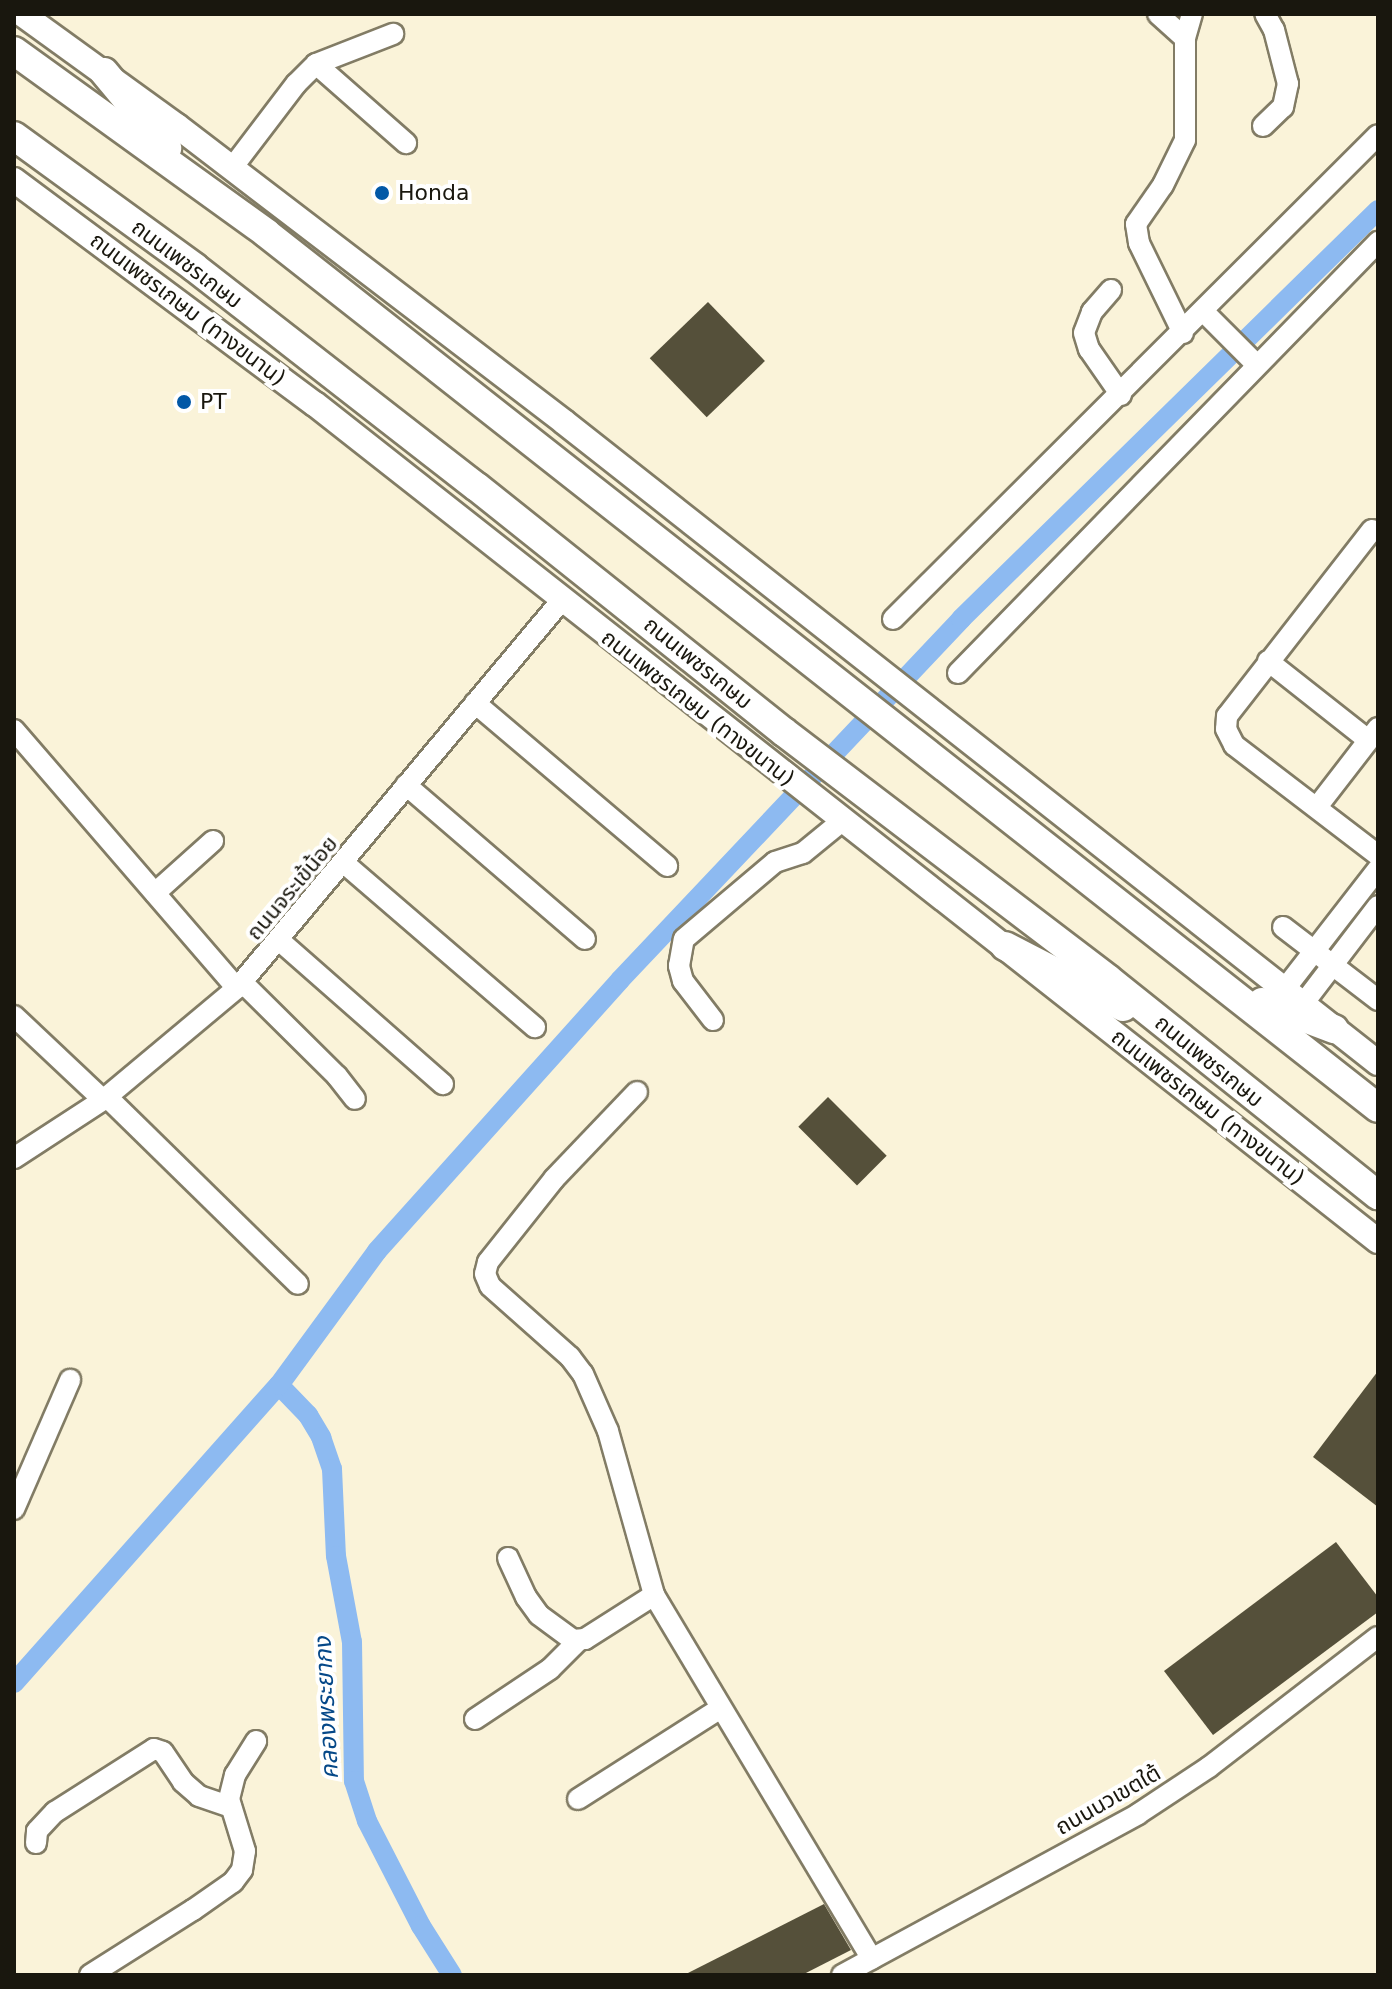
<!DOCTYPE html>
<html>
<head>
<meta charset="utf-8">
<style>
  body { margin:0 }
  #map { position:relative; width:1392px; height:1989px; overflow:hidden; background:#faf3d9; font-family:"DejaVu Sans","Noto Sans Thai",sans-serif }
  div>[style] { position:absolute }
  .canal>* { height:20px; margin:-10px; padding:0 10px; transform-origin:10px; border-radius:10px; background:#8dbaf1 }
  .building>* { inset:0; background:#55503a; transform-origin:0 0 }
  .roads { filter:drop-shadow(2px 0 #827c65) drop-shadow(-2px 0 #827c65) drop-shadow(0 2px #827c65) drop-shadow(0 -2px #827c65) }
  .minor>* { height:20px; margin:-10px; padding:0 10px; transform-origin:10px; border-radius:10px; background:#fff }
  .major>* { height:24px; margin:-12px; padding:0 12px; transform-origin:12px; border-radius:12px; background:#fff }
  .highway>* { height:28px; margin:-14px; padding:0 14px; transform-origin:14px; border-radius:14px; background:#fff }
  .dots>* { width:22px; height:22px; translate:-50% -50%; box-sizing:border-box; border:4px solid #fff; border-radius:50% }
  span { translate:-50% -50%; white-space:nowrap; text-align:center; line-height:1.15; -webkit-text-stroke:8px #fff; paint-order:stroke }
  .poi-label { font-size:22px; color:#19170e }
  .left { translate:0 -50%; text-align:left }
  .street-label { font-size:22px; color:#19170e }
  .water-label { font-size:24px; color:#054888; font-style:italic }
  .frame { position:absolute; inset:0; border:16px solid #19170e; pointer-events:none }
</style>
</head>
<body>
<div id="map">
  <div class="canal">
    <i style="left:279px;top:1385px;width:42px;rotate:46deg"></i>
    <i style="left:308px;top:1415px;width:26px;rotate:59deg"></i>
    <i style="left:321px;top:1437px;width:34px;rotate:71deg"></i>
    <i style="left:332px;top:1469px;width:87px;rotate:87.4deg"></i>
    <i style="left:336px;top:1556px;width:87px;rotate:79.5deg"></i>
    <i style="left:352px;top:1642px;width:139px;rotate:89.2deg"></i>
    <i style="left:354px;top:1781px;width:42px;rotate:72deg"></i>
    <i style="left:367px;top:1821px;width:118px;rotate:62.8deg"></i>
    <i style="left:421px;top:1926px;width:58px;rotate:57.7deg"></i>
    <i style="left:14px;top:1683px;width:399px;rotate:-48.4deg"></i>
    <i style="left:279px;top:1385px;width:166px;rotate:-53.8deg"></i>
    <i style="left:377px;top:1251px;width:364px;rotate:-48.1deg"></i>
    <i style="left:620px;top:980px;width:497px;rotate:-46.6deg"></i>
    <i style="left:961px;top:619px;width:584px;rotate:-44.45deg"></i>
  </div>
  <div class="building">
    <i style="left:708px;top:302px;width:82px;height:81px;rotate:46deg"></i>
    <i style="left:828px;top:1097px;width:83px;height:42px;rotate:45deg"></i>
    <i style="clip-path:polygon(1378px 1371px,1378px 1507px,1313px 1457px)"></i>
    <i style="clip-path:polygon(1336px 1542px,1378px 1597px,1378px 1612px,1213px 1735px,1164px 1671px)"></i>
    <i style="clip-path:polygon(824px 1904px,851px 1950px,802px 1975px,684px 1975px)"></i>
  </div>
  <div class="roads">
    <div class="minor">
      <i style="left:1158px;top:14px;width:36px;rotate:42deg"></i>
      <i style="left:316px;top:64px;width:120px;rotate:41.3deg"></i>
      <i style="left:1263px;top:126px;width:28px;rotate:-44deg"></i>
      <i style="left:1283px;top:107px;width:24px;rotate:-78deg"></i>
      <i style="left:1288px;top:84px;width:56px;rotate:-104.5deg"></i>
      <i style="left:1274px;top:30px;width:18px;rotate:-119deg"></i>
      <i style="left:232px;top:168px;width:106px;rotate:-52.7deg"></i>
      <i style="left:296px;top:84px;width:28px;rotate:-45deg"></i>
      <i style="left:316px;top:64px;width:83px;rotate:-21.3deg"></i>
      <i style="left:1111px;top:290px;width:29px;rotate:131deg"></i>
      <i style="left:1092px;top:312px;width:22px;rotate:111deg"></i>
      <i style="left:1084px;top:333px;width:17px;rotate:73deg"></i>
      <i style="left:1089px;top:349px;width:56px;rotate:55.2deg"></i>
      <i style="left:1204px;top:312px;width:74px;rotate:45deg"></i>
      <i style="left:1183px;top:333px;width:100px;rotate:-116.1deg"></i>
      <i style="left:1139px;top:243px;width:19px;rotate:-99deg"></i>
      <i style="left:1136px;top:224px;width:47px;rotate:-55.3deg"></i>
      <i style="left:1163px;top:185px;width:50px;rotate:-63.9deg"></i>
      <i style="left:1185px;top:140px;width:102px;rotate:-90deg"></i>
      <i style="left:1185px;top:38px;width:25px;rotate:-74deg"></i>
      <i style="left:1372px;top:530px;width:236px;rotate:127.9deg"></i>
      <i style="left:1227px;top:716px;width:13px;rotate:94deg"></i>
      <i style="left:1226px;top:729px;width:18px;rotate:63deg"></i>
      <i style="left:1234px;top:745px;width:181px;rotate:37.4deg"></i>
      <i style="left:893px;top:619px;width:685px;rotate:-44.94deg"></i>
      <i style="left:1268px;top:661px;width:127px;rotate:38.3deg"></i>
      <i style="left:958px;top:673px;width:602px;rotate:-45.74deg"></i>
      <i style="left:475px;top:703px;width:252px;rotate:40.3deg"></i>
      <i style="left:14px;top:730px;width:341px;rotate:49.2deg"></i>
      <i style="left:406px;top:785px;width:236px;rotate:40.7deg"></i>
      <i style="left:1317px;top:807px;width:100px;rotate:-52.3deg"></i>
      <i style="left:344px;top:863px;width:252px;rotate:40.7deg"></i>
      <i style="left:155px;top:893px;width:78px;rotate:-41.9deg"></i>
      <i style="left:1283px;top:927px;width:120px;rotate:37.5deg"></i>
      <i style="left:280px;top:941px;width:217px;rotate:41.3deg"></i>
      <i style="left:242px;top:982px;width:134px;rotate:44.7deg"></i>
      <i style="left:337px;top:1076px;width:29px;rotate:52deg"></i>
      <i style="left:1284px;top:990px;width:153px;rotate:-52.2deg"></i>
      <i style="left:1303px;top:1004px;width:123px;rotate:-52.6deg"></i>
      <i style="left:14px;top:1016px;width:122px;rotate:43.3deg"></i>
      <i style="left:713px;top:1020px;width:49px;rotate:-127.6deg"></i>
      <i style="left:683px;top:981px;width:16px;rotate:-105deg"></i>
      <i style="left:679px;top:966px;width:27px;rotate:-80deg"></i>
      <i style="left:684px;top:939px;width:119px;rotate:-40.2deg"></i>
      <i style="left:775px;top:862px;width:29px;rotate:-18deg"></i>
      <i style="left:803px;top:853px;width:50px;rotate:-39.4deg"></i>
      <i style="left:637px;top:1092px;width:120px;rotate:133.7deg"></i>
      <i style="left:554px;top:1179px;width:106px;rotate:128.5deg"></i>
      <i style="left:488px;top:1262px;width:12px;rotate:104deg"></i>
      <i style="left:485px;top:1274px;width:13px;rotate:67deg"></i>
      <i style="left:490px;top:1286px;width:107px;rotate:41.6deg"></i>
      <i style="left:570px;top:1357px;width:21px;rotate:53deg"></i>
      <i style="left:583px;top:1374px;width:62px;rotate:66.3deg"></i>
      <i style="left:608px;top:1431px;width:170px;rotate:74.3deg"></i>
      <i style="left:654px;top:1595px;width:424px;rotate:59.1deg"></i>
      <i style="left:107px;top:1097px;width:267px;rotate:44.4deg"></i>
      <i style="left:14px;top:1158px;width:106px;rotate:-33.1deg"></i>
      <i style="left:103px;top:1100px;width:175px;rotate:-39.9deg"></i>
      <i style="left:237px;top:988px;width:505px;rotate:-50.06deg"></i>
      <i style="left:14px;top:1509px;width:141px;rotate:-66.5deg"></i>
      <i style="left:508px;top:1558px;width:43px;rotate:65.2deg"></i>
      <i style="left:526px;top:1597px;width:22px;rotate:54deg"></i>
      <i style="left:539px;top:1615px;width:42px;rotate:36.3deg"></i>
      <i style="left:573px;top:1640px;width:12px;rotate:-5deg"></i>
      <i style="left:585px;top:1639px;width:82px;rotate:-32.5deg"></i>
      <i style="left:475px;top:1719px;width:90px;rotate:-33.7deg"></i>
      <i style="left:550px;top:1669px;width:40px;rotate:-45deg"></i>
      <i style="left:578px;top:1799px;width:169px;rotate:-32.5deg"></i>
      <i style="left:36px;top:1843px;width:12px;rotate:-85deg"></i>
      <i style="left:37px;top:1831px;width:26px;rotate:-47deg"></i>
      <i style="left:55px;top:1812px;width:117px;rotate:-32.5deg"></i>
      <i style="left:154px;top:1749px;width:9px;rotate:18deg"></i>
      <i style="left:163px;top:1752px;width:36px;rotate:56deg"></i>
      <i style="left:183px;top:1782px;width:21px;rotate:41deg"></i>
      <i style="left:199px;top:1796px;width:34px;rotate:19deg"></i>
      <i style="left:90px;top:1975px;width:122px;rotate:-32.3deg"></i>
      <i style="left:193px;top:1910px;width:49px;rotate:-35deg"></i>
      <i style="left:233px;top:1882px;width:15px;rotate:-53deg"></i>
      <i style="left:242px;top:1870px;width:19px;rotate:-81deg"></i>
      <i style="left:245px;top:1851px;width:54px;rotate:-107.1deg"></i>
      <i style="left:229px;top:1799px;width:25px;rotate:-76deg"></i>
      <i style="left:235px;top:1775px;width:40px;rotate:-58deg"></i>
      <i style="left:842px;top:1975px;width:337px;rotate:-28.5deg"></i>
      <i style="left:1138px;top:1814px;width:85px;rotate:-33.5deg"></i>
      <i style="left:1209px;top:1767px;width:213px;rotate:-37.6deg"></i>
    </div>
    <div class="major">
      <i style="left:22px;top:14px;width:191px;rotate:35.9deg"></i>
      <i style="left:177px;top:126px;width:487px;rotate:37.4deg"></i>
      <i style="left:564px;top:422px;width:1036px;rotate:38.22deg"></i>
      <i style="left:14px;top:180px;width:375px;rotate:36.7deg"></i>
      <i style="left:315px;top:404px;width:1353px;rotate:38.22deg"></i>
    </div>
    <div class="highway">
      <i style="left:14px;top:51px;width:311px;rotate:35.8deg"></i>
      <i style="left:266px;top:233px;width:1415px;rotate:38.2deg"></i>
      <i style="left:104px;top:72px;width:99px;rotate:50.3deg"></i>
      <i style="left:14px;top:136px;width:223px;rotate:36deg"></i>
      <i style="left:194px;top:267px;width:358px;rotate:37.9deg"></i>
      <i style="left:477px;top:487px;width:393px;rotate:38.6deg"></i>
      <i style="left:784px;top:732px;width:407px;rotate:37.3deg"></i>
      <i style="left:1108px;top:979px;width:346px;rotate:38.7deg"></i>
      <i style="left:1005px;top:946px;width:133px;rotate:27.3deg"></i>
      <i style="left:1262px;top:1002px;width:77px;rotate:20.6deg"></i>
    </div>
  </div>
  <div class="dots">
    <i style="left:382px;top:193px;background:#0258a6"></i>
    <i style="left:184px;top:402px;background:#0258a6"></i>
  </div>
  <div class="poi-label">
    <span class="left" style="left:398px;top:193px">Honda</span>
    <span class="left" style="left:200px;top:402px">PT</span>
  </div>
  <div class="street-label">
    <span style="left:187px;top:264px;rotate:37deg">ถนนเพชรเกษม</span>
    <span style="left:188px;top:309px;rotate:37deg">ถนนเพชรเกษม (ทางขนาน)</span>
    <span style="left:698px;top:663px;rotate:39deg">ถนนเพชรเกษม</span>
    <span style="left:698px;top:708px;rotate:38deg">ถนนเพชรเกษม (ทางขนาน)</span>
    <span style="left:292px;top:888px;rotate:-50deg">ถนนจระเข้น้อย</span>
    <span style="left:1209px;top:1061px;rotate:39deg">ถนนเพชรเกษม</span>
    <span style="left:1208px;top:1107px;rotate:38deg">ถนนเพชรเกษม (ทางขนาน)</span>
    <span style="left:1108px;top:1800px;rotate:-30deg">ถนนนวเขตใต้</span>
  </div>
  <div class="water-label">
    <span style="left:327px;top:1708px;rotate:-93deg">คลองพระยากง</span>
  </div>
  <div class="frame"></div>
</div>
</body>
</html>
